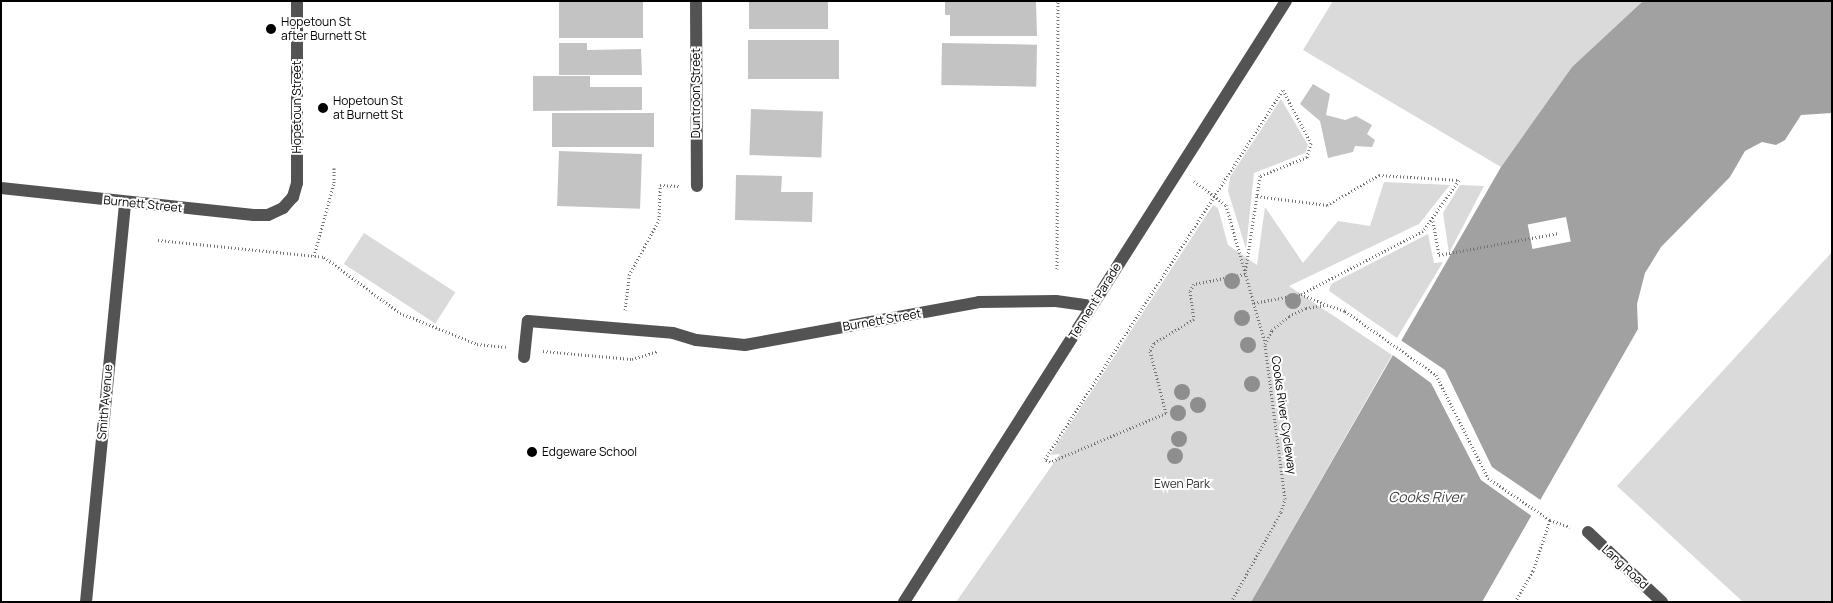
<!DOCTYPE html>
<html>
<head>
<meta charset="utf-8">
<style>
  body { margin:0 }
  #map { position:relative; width:1833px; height:603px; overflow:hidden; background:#fff; font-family:Manrope,sans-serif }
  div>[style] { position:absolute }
  .green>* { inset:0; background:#dadada; transform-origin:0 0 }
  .water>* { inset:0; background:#a1a1a1 }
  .pier>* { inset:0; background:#fff; transform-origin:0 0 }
  .building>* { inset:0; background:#c3c3c3; transform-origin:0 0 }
  .path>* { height:3px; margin-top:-1.5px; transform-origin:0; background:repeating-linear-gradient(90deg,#757575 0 1px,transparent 0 3.5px) }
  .minor>* { height:12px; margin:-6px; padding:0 6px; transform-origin:6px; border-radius:6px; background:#535353 }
  .trees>* { width:16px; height:16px; margin:-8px; border-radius:50%; background:#8e8e8e }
  .dots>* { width:14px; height:14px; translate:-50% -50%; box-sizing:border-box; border:2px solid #fff; border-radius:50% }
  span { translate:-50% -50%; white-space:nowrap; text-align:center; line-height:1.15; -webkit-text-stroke:4px #fff; paint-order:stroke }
  .poi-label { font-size:12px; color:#000 }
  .left { translate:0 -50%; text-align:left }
  .street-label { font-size:12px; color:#000 }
  .park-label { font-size:12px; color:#313131 }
  .water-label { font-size:14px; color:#424242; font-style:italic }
  .frame { position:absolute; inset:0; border:2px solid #000; pointer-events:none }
</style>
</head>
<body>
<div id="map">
  <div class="green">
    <i style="clip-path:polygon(1333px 1px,1643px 1px,1572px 67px,1501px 167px,1303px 50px)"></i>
    <i style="clip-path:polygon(1281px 99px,1308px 145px,1305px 153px,1254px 173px,1246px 249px,1228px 191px,1230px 177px)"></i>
    <i style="clip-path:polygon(1384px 182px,1450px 185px,1419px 224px,1289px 286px,1392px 355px,1251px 602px,956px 602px,1060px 454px,1050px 455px,1213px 205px,1218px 208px,1228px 245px,1257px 265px,1265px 207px,1303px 263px,1338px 221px,1370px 226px)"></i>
    <i style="clip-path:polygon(1460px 185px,1484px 186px,1449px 253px,1443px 213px)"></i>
    <i style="left:364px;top:233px;width:109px;height:37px;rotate:33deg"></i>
    <i style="clip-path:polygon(1428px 234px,1434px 263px,1443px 262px,1397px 338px,1329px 291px,1331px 284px)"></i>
    <i style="clip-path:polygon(1832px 252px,1832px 602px,1743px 602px,1617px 486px)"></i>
  </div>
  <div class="water">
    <i style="clip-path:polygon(1643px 1px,1832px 1px,1832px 113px,1801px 115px,1785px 140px,1776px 145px,1762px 142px,1745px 151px,1730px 177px,1661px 247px,1645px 273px,1637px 304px,1638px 329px,1482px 602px,1251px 602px,1501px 167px,1572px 67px)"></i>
  </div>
  <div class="pier">
    <i style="left:1566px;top:217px;width:25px;height:39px;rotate:79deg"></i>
    <i style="clip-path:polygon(1399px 339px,1445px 370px,1492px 467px,1542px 501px,1533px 517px,1481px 480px,1431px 383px,1390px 353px)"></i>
  </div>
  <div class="building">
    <i style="left:559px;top:1px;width:84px;height:37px"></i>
    <i style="left:749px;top:1px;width:79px;height:28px"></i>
    <i style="clip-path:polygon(945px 1px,1036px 1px,1037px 36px,950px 36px,950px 15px,945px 15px)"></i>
    <i style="left:748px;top:40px;width:91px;height:39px"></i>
    <i style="clip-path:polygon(559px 43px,587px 43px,587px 50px,641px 49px,642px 75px,559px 75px)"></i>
    <i style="left:942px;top:43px;width:95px;height:42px;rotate:1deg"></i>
    <i style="clip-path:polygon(533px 76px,590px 76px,590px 87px,642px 87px,642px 110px,533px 111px)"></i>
    <i style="clip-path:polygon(1313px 84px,1330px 94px,1326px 115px,1345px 120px,1356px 116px,1372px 125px,1367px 134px,1375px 140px,1372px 147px,1355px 146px,1353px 152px,1328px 158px,1320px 121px,1300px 104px)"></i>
    <i style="left:751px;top:109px;width:72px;height:46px;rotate:2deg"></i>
    <i style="left:654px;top:113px;width:34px;height:102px;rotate:90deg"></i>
    <i style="left:559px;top:151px;width:83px;height:55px;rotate:2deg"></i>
    <i style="clip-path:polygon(736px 175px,782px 176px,781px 192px,813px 192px,812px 222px,735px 220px)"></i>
  </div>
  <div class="path">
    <i style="left:1283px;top:90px;width:60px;rotate:62.2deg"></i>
    <i style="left:1311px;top:143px;width:15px;rotate:106deg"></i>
    <i style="left:1307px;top:157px;width:51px;rotate:158deg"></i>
    <i style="left:1260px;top:176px;width:99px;rotate:98.7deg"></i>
    <i style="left:1245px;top:274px;width:52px;rotate:168.9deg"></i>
    <i style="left:1194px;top:284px;width:8px;rotate:120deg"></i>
    <i style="left:1190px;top:291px;width:28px;rotate:82deg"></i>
    <i style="left:1194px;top:319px;width:47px;rotate:149deg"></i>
    <i style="left:1154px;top:343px;width:9px;rotate:117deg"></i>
    <i style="left:1150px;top:351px;width:64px;rotate:75.5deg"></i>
    <i style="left:1166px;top:413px;width:126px;rotate:157.1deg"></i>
    <i style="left:1050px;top:462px;width:6px;rotate:-149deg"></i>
    <i style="left:1045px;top:459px;width:439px;rotate:-57.2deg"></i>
    <i style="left:1194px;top:181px;width:40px;rotate:37deg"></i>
    <i style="left:1226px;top:205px;width:143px;rotate:74.2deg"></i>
    <i style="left:1257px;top:196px;width:71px;rotate:7.3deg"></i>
    <i style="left:1327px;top:205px;width:60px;rotate:-30deg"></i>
    <i style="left:1379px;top:175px;width:80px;rotate:3.6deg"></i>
    <i style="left:1459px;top:180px;width:62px;rotate:125.2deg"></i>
    <i style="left:1423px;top:231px;width:137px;rotate:152.7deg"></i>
    <i style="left:1433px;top:221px;width:35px;rotate:80deg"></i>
    <i style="left:1439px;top:255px;width:122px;rotate:-10.4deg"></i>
    <i style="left:158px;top:240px;width:167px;rotate:5.8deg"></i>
    <i style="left:324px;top:257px;width:94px;rotate:36.4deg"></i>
    <i style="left:400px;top:313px;width:83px;rotate:21.9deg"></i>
    <i style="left:477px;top:344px;width:29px;rotate:6deg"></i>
    <i style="left:314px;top:256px;width:76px;rotate:-74.7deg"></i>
    <i style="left:334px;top:183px;width:15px;rotate:-90deg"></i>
    <i style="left:1057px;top:269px;width:268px;rotate:-89.8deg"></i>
    <i style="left:1254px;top:303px;width:48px;rotate:-10.8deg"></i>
    <i style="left:1301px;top:294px;width:28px;rotate:23deg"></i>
    <i style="left:625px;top:310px;width:35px;rotate:-83deg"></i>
    <i style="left:629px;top:275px;width:63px;rotate:-61.4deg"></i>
    <i style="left:659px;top:220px;width:35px;rotate:-88deg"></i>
    <i style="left:660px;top:185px;width:19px;rotate:3deg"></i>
    <i style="left:543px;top:351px;width:89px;rotate:5.1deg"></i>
    <i style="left:632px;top:359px;width:28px;rotate:-17deg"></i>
    <i style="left:1231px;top:602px;width:103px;rotate:-60.9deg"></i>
    <i style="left:1281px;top:512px;width:14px;rotate:-73deg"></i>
    <i style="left:1285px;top:499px;width:156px;rotate:-97.4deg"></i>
    <i style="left:1265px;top:344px;width:16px;rotate:-63deg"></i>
    <i style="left:1272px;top:330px;width:22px;rotate:-39deg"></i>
    <i style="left:1289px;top:316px;width:19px;rotate:-25deg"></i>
    <i style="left:1306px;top:308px;width:21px;rotate:-8deg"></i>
    <i style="left:1327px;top:305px;width:19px;rotate:18deg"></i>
    <i style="left:1345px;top:311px;width:111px;rotate:35.1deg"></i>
    <i style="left:1436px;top:375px;width:115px;rotate:63.2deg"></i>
    <i style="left:1488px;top:478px;width:75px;rotate:34.1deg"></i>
    <i style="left:1550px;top:520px;width:21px;rotate:19deg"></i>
    <i style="left:1515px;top:602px;width:36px;rotate:-60deg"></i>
    <i style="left:1533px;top:571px;width:54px;rotate:-71.6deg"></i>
  </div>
  <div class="minor">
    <i style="left:696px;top:1px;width:185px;rotate:89.7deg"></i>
    <i style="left:1px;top:188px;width:254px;rotate:6.1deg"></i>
    <i style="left:254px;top:215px;width:14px"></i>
    <i style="left:268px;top:215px;width:17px;rotate:-25deg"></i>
    <i style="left:283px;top:208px;width:15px;rotate:-48deg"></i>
    <i style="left:293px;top:197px;width:15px;rotate:-74deg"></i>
    <i style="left:297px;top:183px;width:182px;rotate:-90deg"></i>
    <i style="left:524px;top:357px;width:36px;rotate:-84deg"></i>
    <i style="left:528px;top:321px;width:145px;rotate:4.7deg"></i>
    <i style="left:673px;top:333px;width:24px;rotate:17deg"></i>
    <i style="left:696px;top:340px;width:49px;rotate:5.8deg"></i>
    <i style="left:745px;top:345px;width:238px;rotate:-10.4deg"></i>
    <i style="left:979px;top:302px;width:77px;rotate:-0.7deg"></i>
    <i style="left:1056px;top:301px;width:36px;rotate:8deg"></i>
    <i style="left:1588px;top:532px;width:102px;rotate:43.4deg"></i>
    <i style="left:86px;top:602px;width:402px;rotate:-84.4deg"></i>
    <i style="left:904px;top:602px;width:712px;rotate:-57.56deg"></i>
  </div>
  <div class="trees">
    <i style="left:1232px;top:281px"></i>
    <i style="left:1293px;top:301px"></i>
    <i style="left:1242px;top:318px"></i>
    <i style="left:1248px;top:345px"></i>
    <i style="left:1252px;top:384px"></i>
    <i style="left:1182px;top:392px"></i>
    <i style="left:1198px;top:405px"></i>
    <i style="left:1178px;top:413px"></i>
    <i style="left:1179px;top:439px"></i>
    <i style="left:1175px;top:456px"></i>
  </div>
  <div class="dots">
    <i style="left:271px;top:29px;background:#000"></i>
    <i style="left:323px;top:108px;background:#000"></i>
    <i style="left:532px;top:452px;background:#000"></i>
  </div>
  <div class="poi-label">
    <span class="left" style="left:281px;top:29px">Hopetoun St<br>after Burnett St</span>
    <span class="left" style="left:333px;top:108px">Hopetoun St<br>at Burnett St</span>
    <span class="left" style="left:542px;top:452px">Edgeware School</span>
  </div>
  <div class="street-label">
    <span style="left:696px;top:93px;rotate:-90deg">Duntroon Street</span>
    <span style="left:297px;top:107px;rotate:-90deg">Hopetoun Street</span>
    <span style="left:143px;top:204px;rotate:6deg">Burnett Street</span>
    <span style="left:1095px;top:301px;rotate:-58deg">Tennent Parade</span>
    <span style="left:882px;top:320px;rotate:-10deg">Burnett Street</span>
    <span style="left:105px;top:402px;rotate:-85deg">Smith Avenue</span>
    <span style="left:1284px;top:415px;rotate:82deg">Cooks River Cycleway</span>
    <span style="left:1625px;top:567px;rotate:43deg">Lang Road</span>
  </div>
  <div class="park-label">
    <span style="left:1182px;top:484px">Ewen Park</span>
  </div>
  <div class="water-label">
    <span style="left:1426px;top:497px">Cooks River</span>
  </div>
  <div class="frame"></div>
</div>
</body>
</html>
